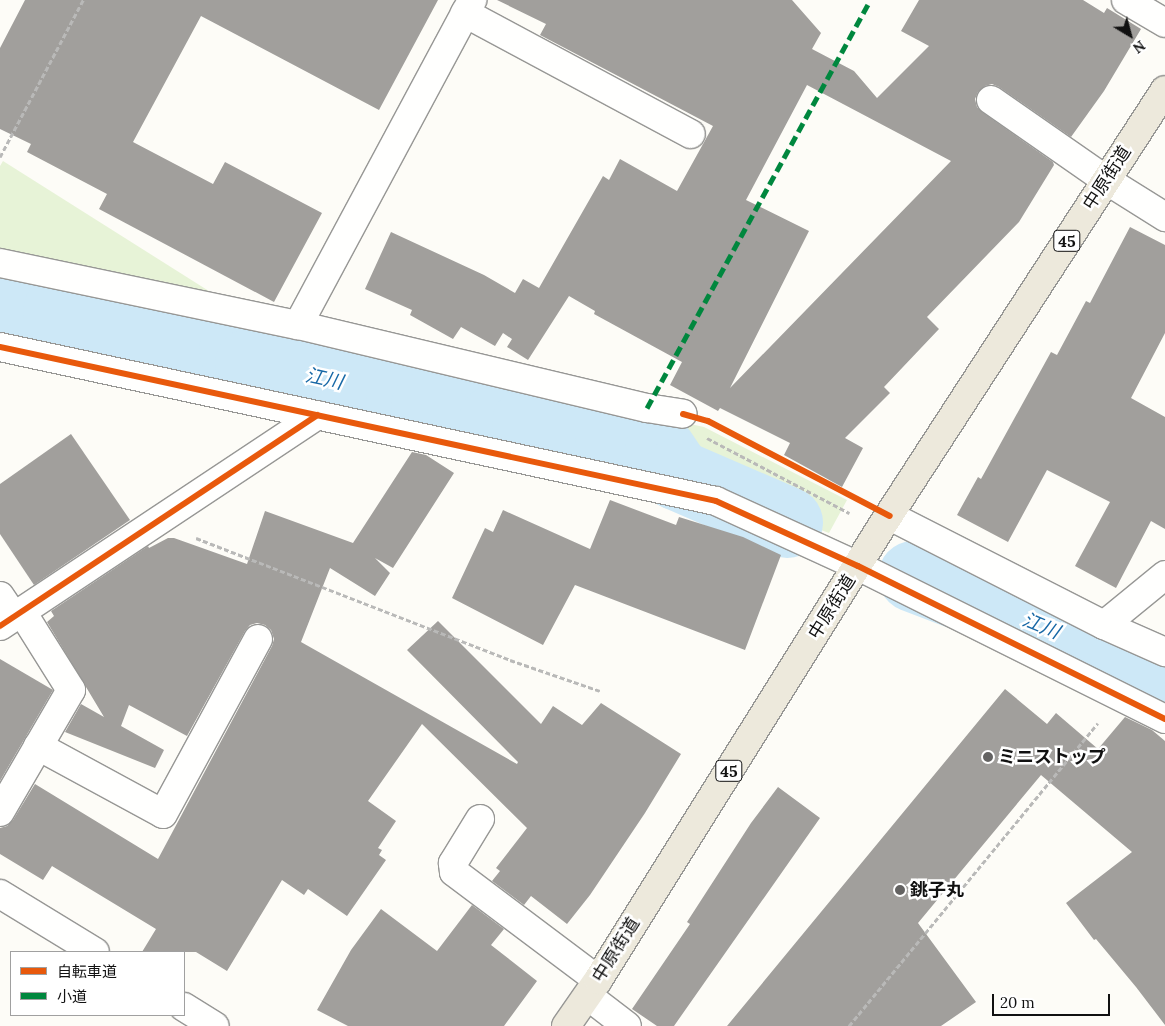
<!DOCTYPE html>
<html>
<head>
<meta charset="utf-8">
<style>
  body { margin:0 }
  #map { position:relative; width:1165px; height:1026px; overflow:hidden; background:#fdfcf7; font-family:Lora,"Noto Sans JP",serif }
  div>[style] { position:absolute }
  .green>* { inset:0; background:#e7f3d7 }
  .river>* { height:71px; margin:-35.5px; padding:0 35.5px; transform-origin:35.5px; border-radius:35.5px; background:#cde8f7 }
  .building>* { inset:0; background:#a19f9c }
  .path>* { height:3px; margin-top:-1.5px; transform-origin:0; background:repeating-linear-gradient(90deg,#b9b9b8 0 5px,transparent 0 7.5px) }
  .roads { filter:drop-shadow(1px 0 #979795) drop-shadow(-1px 0 #979795) drop-shadow(0 1px #979795) drop-shadow(0 -1px #979795) }
  .minor>* { height:28px; margin:-14px; padding:0 14px; transform-origin:14px; border-radius:14px; background:#fffffe }
  .major>* { height:28px; margin:-14px; padding:0 14px; transform-origin:14px; border-radius:14px; background:#ede9dc }
  .quiet>* { height:5px; margin-top:-2.5px; transform-origin:0; background:repeating-linear-gradient(90deg,#00873e 0 10px,transparent 0 15px) }
  .cycleway>* { height:6px; margin:-3px; padding:0 3px; transform-origin:3px; border-radius:3px; background:#e8590c }
  .dots>* { width:14px; height:14px; translate:-50% -50%; box-sizing:border-box; border:2px solid #fff; border-radius:50% }
  span { translate:-50% -50%; white-space:nowrap; text-align:center; line-height:1.15; -webkit-text-stroke:5px #fff; paint-order:stroke }
  .shield-label span { padding:1px 4px; background:#fff; border:1px solid; border-radius:4px; -webkit-text-stroke-width:0 }
  .shield-label { font-size:16px; color:#111; font-weight:700 }
  .street-label { font-size:18px; color:#111 }
  .poi-label { font-size:18px; color:#111; font-weight:700 }
  .left { translate:0 -50%; text-align:left }
  .water-label { font-size:19px; color:#1768a6; font-style:italic }
  .legend { position:absolute; left:10px; top:951px; width:175px; height:65px; box-sizing:border-box; background:#fff; border:1px solid #a0a0a0; margin:0; padding:6px 9px; list-style:none; font-size:15px; color:#111 }
  .legend li { display:flex; align-items:center; gap:10px; height:25px }
  .legend b { width:25px; border:1px solid #a0a0a0 }
  .north { position:absolute; left:1105px; top:10px; width:50px; height:50px; -webkit-text-stroke:4px #fff; paint-order:stroke; rotate:143deg; font-size:14px; font-weight:700; line-height:20px; text-align:center; color:#111 }
  .north::after { content:''; display:block; margin:auto; width:18px; height:22px; background:#111; clip-path:polygon(50% 0,100% 100%,50% 72%,0 100%) }
  .scale { position:absolute; left:992px; top:994px; width:118px; height:22px; box-sizing:border-box; border:2px solid #111; border-top:0; padding-left:6px; font-size:15px; line-height:18px; white-space:nowrap; color:#111; -webkit-text-stroke:4px #fff; paint-order:stroke }
</style>
</head>
<body>
<div id="map">
  <div class="green">
    <i style="clip-path:polygon(3px 161px,212px 293px,0 248px,0 166px)"></i>
    <i style="clip-path:polygon(0 275px,704px 427px,847px 500px,829px 533px,656px 468px,0 327px)"></i>
  </div>
  <div class="river">
    <i style="left:0;top:301px;width:59px;rotate:8.8deg"></i>
    <i style="left:58px;top:310px;width:180px;rotate:12.8deg"></i>
    <i style="left:234px;top:350px;width:21px;rotate:39deg"></i>
    <i style="left:250px;top:363px;width:154px;rotate:12deg"></i>
    <i style="left:401px;top:395px;width:27px;rotate:24deg"></i>
    <i style="left:426px;top:406px;width:69px;rotate:11.6deg"></i>
    <i style="left:494px;top:420px;width:33px;rotate:3deg"></i>
    <i style="left:527px;top:422px;width:84px;rotate:8.9deg"></i>
    <i style="left:610px;top:435px;width:43px;rotate:12.1deg"></i>
    <i style="left:660px;top:450px;width:29px;rotate:56deg"></i>
    <i style="left:676px;top:474px;width:121px;rotate:23.4deg"></i>
    <i style="left:913px;top:576px;width:154px;rotate:20.9deg"></i>
    <i style="left:1057px;top:631px;width:120px;rotate:26.1deg"></i>
  </div>
  <div class="building">
    <i style="clip-path:polygon(25px 0,438px 0,379px 110px,201px 16px,133px 142px,213px 184px,225px 162px,322px 213px,274px 302px,99px 209px,107px 194px,27px 152px,31px 144px,0 129px,0 48px)"></i>
    <i style="clip-path:polygon(evenodd,497px 0,792px 0,821px 33px,812px 49px,854px 71px,877px 98px,929px 46px,901px 31px,919px 0,1083px 0,1104px 13px,1107px 8px,1141px 29px,1104px 91px,1071px 137px,999px 87px,992px 84px,985px 86px,978px 92px,975px 99px,977px 107px,982px 112px,1053px 162px,1054px 165px,1019px 222px,927px 317px,939px 329px,884px 387px,890px 393px,845px 438px,863px 448px,842px 487px,784px 455px,790px 443px,720px 408px,718px 411px,670px 385px,682px 362px,594px 314px,595px 311px,569px 296px,528px 360px,507px 347px,512px 339px,503px 333px,495px 346px,461px 327px,453px 339px,410px 315px,412px 310px,365px 289px,391px 232px,484px 275px,515px 293px,523px 279px,539px 288px,603px 176px,609px 180px,620px 159px,677px 191px,713px 126px,540px 35px,546px 24px,497px 0,807px 85px,951px 161px,730px 388px,809px 231px,746px 200px,807px 85px)"></i>
    <i style="clip-path:polygon(1130px 227px,1165px 245px,1165px 333px,1131px 398px,1165px 417px,1165px 529px,1151px 521px,1116px 588px,1075px 566px,1110px 502px,1047px 470px,1008px 542px,957px 515px,978px 477px,981px 479px,1051px 352px,1057px 355px,1086px 301px,1090px 303px)"></i>
    <i style="clip-path:polygon(71px 434px,130px 520px,34px 585px,0 534px,0 484px)"></i>
    <i style="clip-path:polygon(412px 452px,426px 455px,454px 473px,393px 568px,375px 558px,390px 573px,375px 596px,330px 568px,301px 642px,517px 764px,518px 762px,407px 650px,438px 621px,541px 724px,553px 706px,582px 725px,601px 703px,681px 754px,645px 813px,590px 895px,567px 924px,531px 896px,524px 905px,492px 881px,500px 871px,496px 868px,527px 828px,422px 724px,368px 801px,396px 821px,378px 848px,382px 850px,379px 855px,386px 860px,347px 916px,308px 889px,304px 895px,282px 880px,227px 971px,196px 952px,142px 952px,156px 929px,52px 866px,43px 880px,0 854px,0 828px,7px 826px,13px 820px,35px 784px,158px 859px,272px 646px,274px 639px,271px 630px,265px 625px,257px 623px,250px 625px,245px 631px,187px 736px,129px 705px,121px 726px,164px 750px,155px 768px,65px 732px,81px 704px,104px 717px,47px 622px,54px 616px,51px 611px,148px 546px,149px 548px,168px 538px,174px 538px,247px 564px,265px 511px,353px 543px)"></i>
    <i style="clip-path:polygon(610px 500px,676px 525px,679px 517px,743px 537px,781px 555px,745px 650px,575px 585px,543px 645px,452px 598px,485px 528px,493px 532px,503px 510px,590px 549px)"></i>
    <i style="clip-path:polygon(0 659px,53px 690px,0 781px)"></i>
    <i style="clip-path:polygon(1005px 689px,1047px 724px,1056px 713px,1098px 749px,1125px 717px,1152px 730px,1165px 741px,1165px 1025px,1136px 987px,1096px 939px,1094px 940px,1066px 903px,1132px 852px,1041px 775px,918px 923px,976px 1002px,941px 1026px,727px 1026px)"></i>
    <i style="clip-path:polygon(778px 787px,820px 818px,674px 1026px,657px 1026px,632px 1009px,690px 924px,687px 922px,751px 823px)"></i>
    <i style="clip-path:polygon(472px 905px,504px 929px,491px 945px,537px 981px,504px 1026px,348px 1026px,317px 1010px,351px 950px,381px 909px,437px 951px)"></i>
  </div>
  <div class="path">
    <i style="left:0;top:157px;width:178px;rotate:-62.1deg"></i>
    <i style="left:707px;top:438px;width:161px;rotate:27.8deg"></i>
    <i style="left:196px;top:538px;width:337px;rotate:21.2deg"></i>
    <i style="left:510px;top:660px;width:95px;rotate:19deg"></i>
    <i style="left:849px;top:1026px;width:392px;rotate:-50.6deg"></i>
  </div>
  <div class="roads">
    <div class="minor">
      <i style="left:1126px;top:0;width:45px;rotate:30.5deg"></i>
      <i style="left:465px;top:13px;width:256px;rotate:28.2deg"></i>
      <i style="left:991px;top:100px;width:140px;rotate:34.8deg"></i>
      <i style="left:1106px;top:180px;width:70px;rotate:32.1deg"></i>
      <i style="left:0;top:263px;width:304px;rotate:11.8deg"></i>
      <i style="left:298px;top:325px;width:359px;rotate:13.4deg"></i>
      <i style="left:647px;top:408px;width:36px;rotate:9deg"></i>
      <i style="left:298px;top:325px;width:369px;rotate:-61.8deg"></i>
      <i style="left:0;top:347px;width:732px;rotate:12.14deg"></i>
      <i style="left:716px;top:501px;width:156px;rotate:24.6deg"></i>
      <i style="left:858px;top:566px;width:343px;rotate:26.5deg"></i>
      <i style="left:890px;top:516px;width:240px;rotate:27deg"></i>
      <i style="left:1104px;top:625px;width:67px;rotate:23.9deg"></i>
      <i style="left:0;top:596px;width:25px;rotate:56deg"></i>
      <i style="left:1104px;top:625px;width:79px;rotate:-39.3deg"></i>
      <i style="left:0;top:626px;width:381px;rotate:-33.6deg"></i>
      <i style="left:38px;top:746px;width:142px;rotate:28.5deg"></i>
      <i style="left:163px;top:814px;width:199px;rotate:-61.5deg"></i>
      <i style="left:0;top:812px;width:141px;rotate:-59.8deg"></i>
      <i style="left:71px;top:690px;width:92px;rotate:-122.1deg"></i>
      <i style="left:480px;top:819px;width:52px;rotate:121.5deg"></i>
      <i style="left:453px;top:863px;width:9px;rotate:84deg"></i>
      <i style="left:454px;top:872px;width:180px;rotate:36.9deg"></i>
      <i style="left:0;top:894px;width:111px;rotate:31.4deg"></i>
      <i style="left:588px;top:996px;width:49px;rotate:37.6deg"></i>
      <i style="left:184px;top:1007px;width:36px;rotate:32deg"></i>
    </div>
    <div class="major">
      <i style="left:566px;top:1026px;width:56px;rotate:-55.2deg"></i>
      <i style="left:598px;top:980px;width:532px;rotate:-57.98deg"></i>
      <i style="left:880px;top:529px;width:523px;rotate:-57.01deg"></i>
    </div>
  </div>
  <div class="quiet">
    <i style="left:647px;top:408px;width:465px;rotate:-61.3deg"></i>
  </div>
  <div class="cycleway">
    <i style="left:0;top:347px;width:732px;rotate:12.14deg"></i>
    <i style="left:716px;top:501px;width:156px;rotate:24.6deg"></i>
    <i style="left:858px;top:566px;width:343px;rotate:26.5deg"></i>
    <i style="left:683px;top:414px;width:26px;rotate:16deg"></i>
    <i style="left:708px;top:421px;width:205px;rotate:27.6deg"></i>
    <i style="left:0;top:626px;width:381px;rotate:-33.6deg"></i>
  </div>
  <div class="dots">
    <i style="left:988px;top:757px;background:#646362"></i>
    <i style="left:900px;top:890px;background:#646362"></i>
  </div>
  <div class="shield-label">
    <span style="left:1067px;top:241px">45</span>
    <span style="left:729px;top:771px">45</span>
  </div>
  <div class="street-label">
    <span style="left:1107px;top:178px;rotate:-57deg">中原街道</span>
    <span style="left:832px;top:607px;rotate:-58deg">中原街道</span>
    <span style="left:616px;top:950px;rotate:-58deg">中原街道</span>
  </div>
  <div class="poi-label">
    <span class="left" style="left:998px;top:757px">ミニストップ</span>
    <span class="left" style="left:910px;top:890px">銚子丸</span>
  </div>
  <div class="water-label">
    <span style="left:324px;top:379px;rotate:12deg">江川</span>
    <span style="left:1041px;top:626px;rotate:22deg">江川</span>
  </div>
  <ul class="legend">
  <li><b style="height:6px;background:#e8590c"></b>自転車道</li>
  <li><b style="height:6px;background:#00873e"></b>小道</li>
  </ul>
  <div class="north">N</div>
  <div class="scale">20 m</div>
</div>
</body>
</html>
